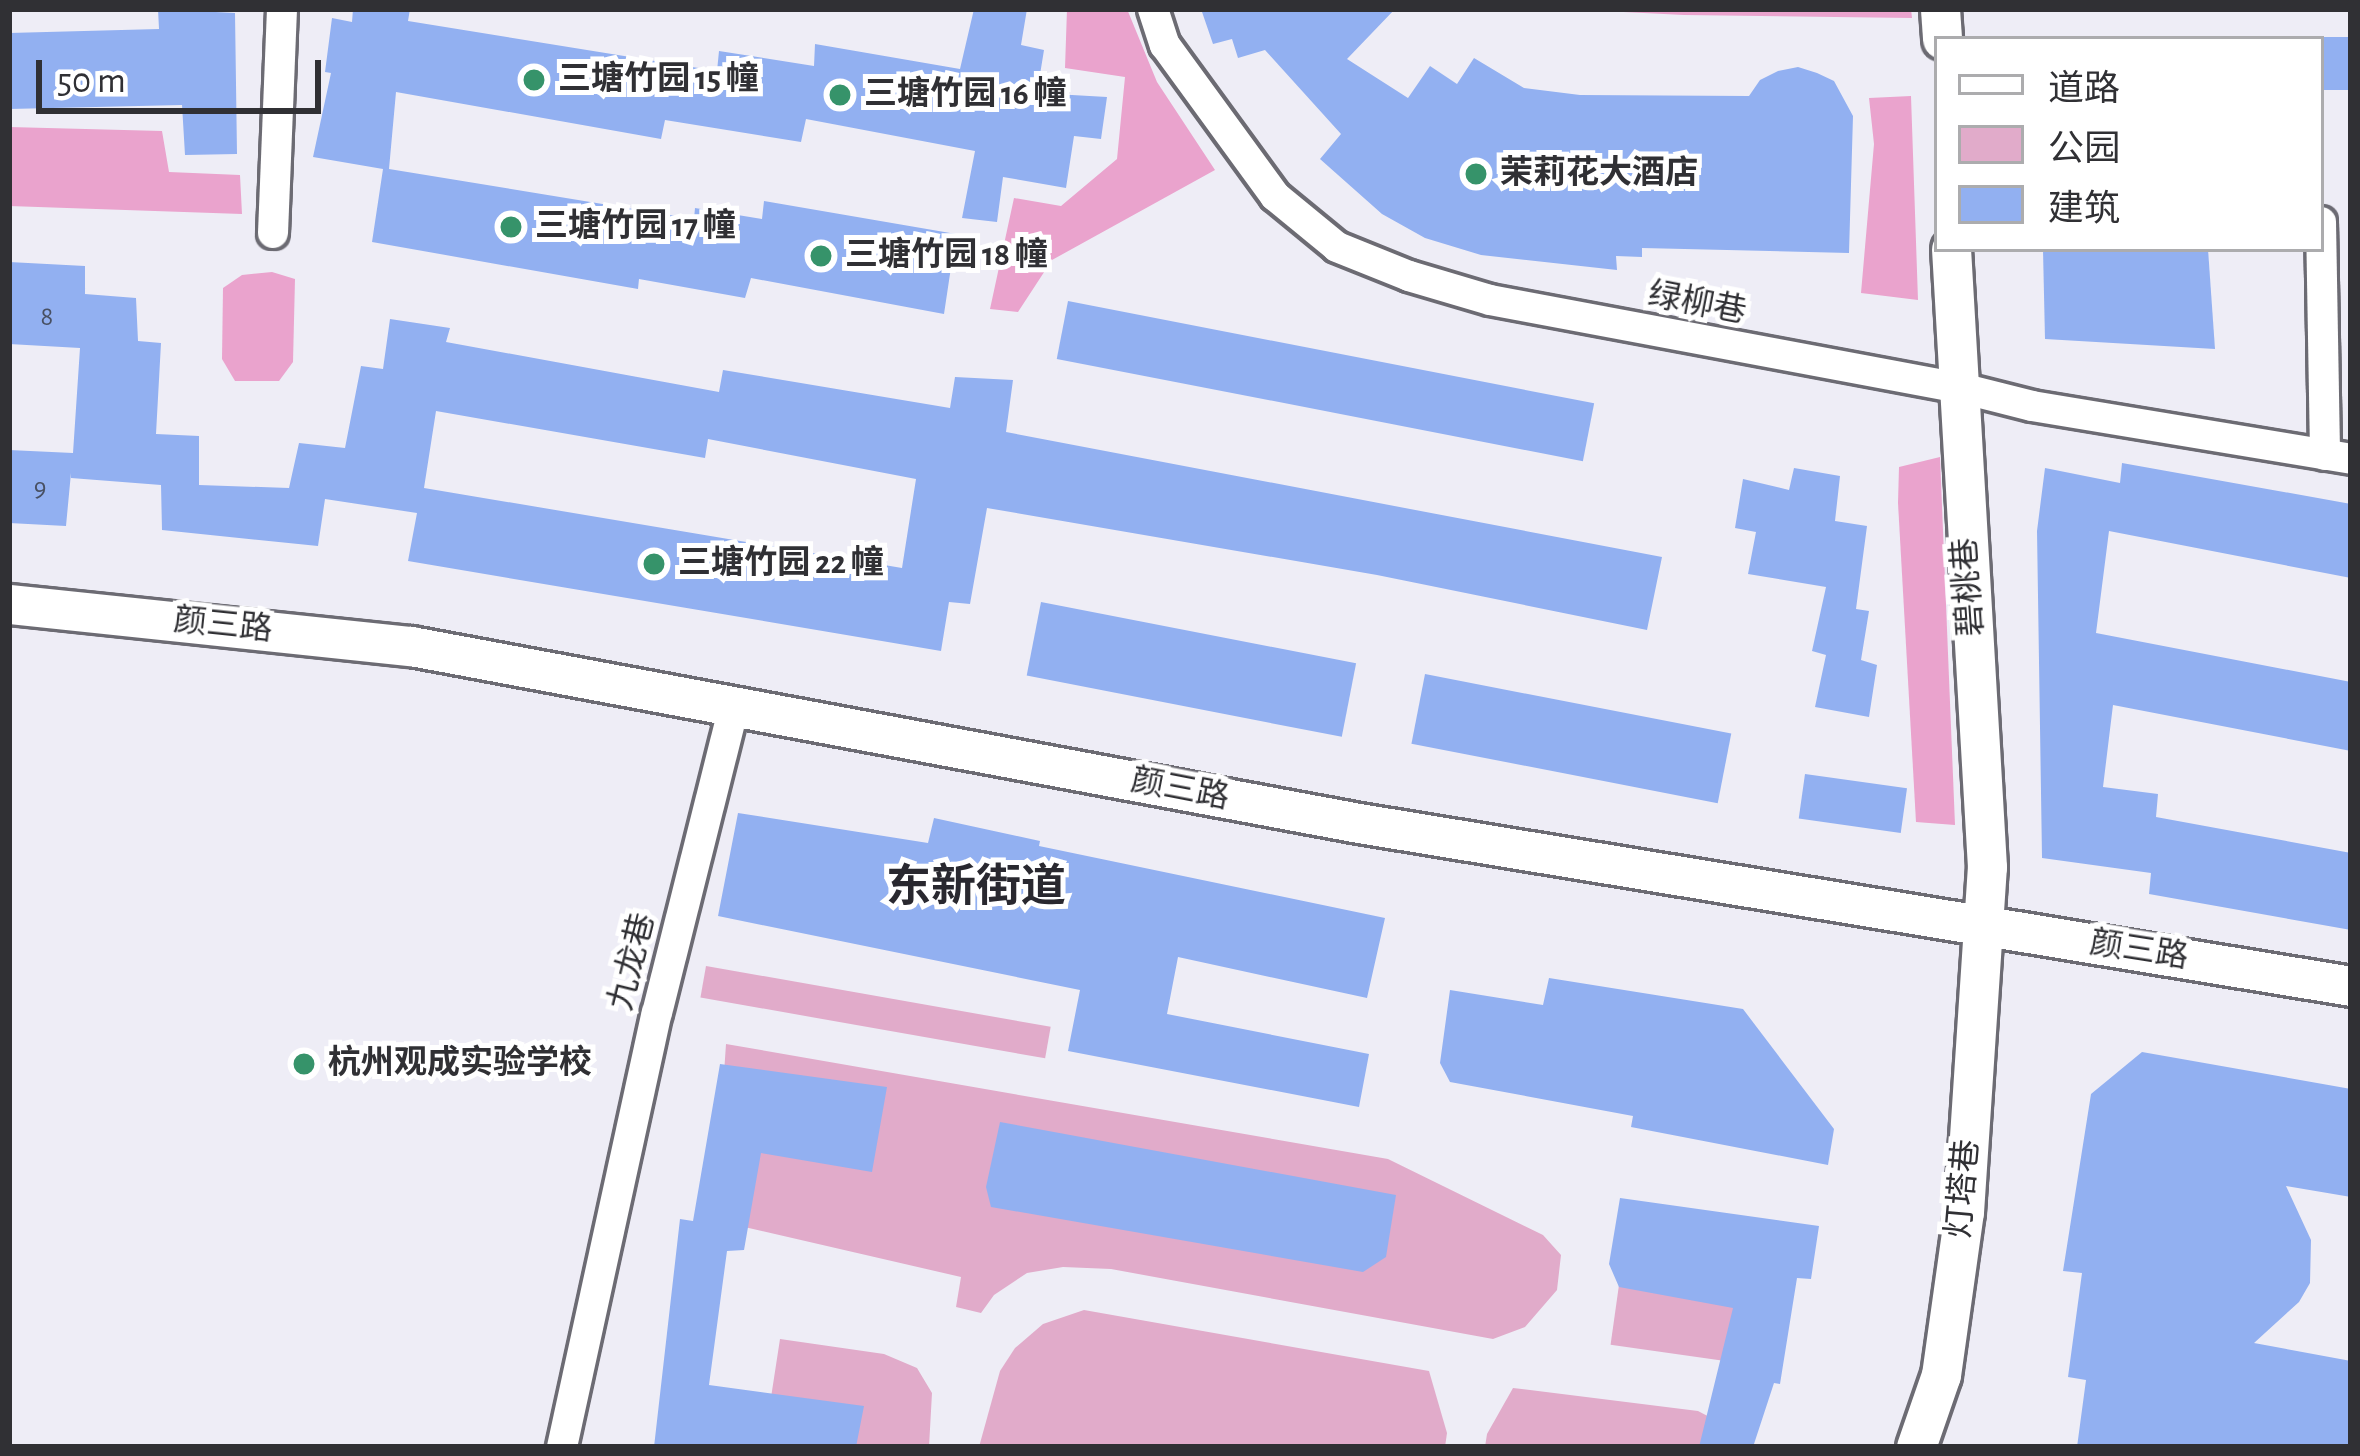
<!DOCTYPE html>
<html>
<head>
<meta charset="utf-8">
<style>
  body { margin:0 }
  #map { position:relative; width:2360px; height:1456px; overflow:hidden; background:#eeedf6; font-family:"Alegreya Sans","Noto Sans SC",sans-serif }
  div>[style] { position:absolute }
  .green>* { inset:0; background:#e1abca; transform-origin:0 0 }
  .forest>* { inset:0; background:#eaa3cd }
  .building>* { inset:0; background:#92b0f1; transform-origin:0 0 }
  .roads { filter:drop-shadow(3px 0 #6c6b73) drop-shadow(-3px 0 #6c6b73) drop-shadow(0 3px #6c6b73) drop-shadow(0 -3px #6c6b73) }
  .minor>* { height:30px; margin:-15px; padding:0 15px; transform-origin:15px; border-radius:15px; background:#fff }
  .tertiary>* { height:39px; margin:-19.5px; padding:0 19.5px; transform-origin:19.5px; border-radius:19.5px; background:#fff }
  .dots>* { width:33px; height:33px; translate:-50% -50%; box-sizing:border-box; border:6px solid #fff; border-radius:50% }
  span { translate:-50% -50%; white-space:nowrap; text-align:center; line-height:1.15; -webkit-text-stroke:10px #fff; paint-order:stroke }
  .number-label { font-size:27px; color:#485063 }
  .number-label span { -webkit-text-stroke-width:0 }
  .poi-label { font-size:33px; color:#303034; font-weight:700 }
  .left { translate:0 -50%; text-align:left }
  .street-label { font-size:33px; color:#303034 }
  .district-label { font-size:45px; color:#29282f; font-weight:700 }
  .frame { position:absolute; inset:0; border:12px solid #303034; pointer-events:none }
  .legend { position:absolute; left:1934px; top:36px; width:390px; height:216px; box-sizing:border-box; background:#fff; border:3px solid #acacae; margin:0; padding:15px 21px; list-style:none; font-size:36px; color:#303034 }
  .legend li { display:flex; align-items:center; gap:24px; height:60px }
  .legend b { width:60px; border:3px solid #acacae }
  .scale { position:absolute; left:36px; top:60px; width:285px; height:54px; box-sizing:border-box; border:6px solid #303034; border-top:0; padding-left:15px; font-size:36px; line-height:42px; white-space:nowrap; color:#303034; -webkit-text-stroke:9px #fff; paint-order:stroke }
</style>
</head>
<body>
<div id="map">
  <div class="green">
    <i style="left:706px;top:966px;width:350px;height:32px;rotate:10deg"></i>
    <i style="clip-path:polygon(726px 1044px,1388px 1159px,1543px 1235px,1561px 1255px,1557px 1290px,1525px 1327px,1493px 1339px,1111px 1269px,1063px 1267px,1027px 1273px,994px 1295px,981px 1313px,956px 1307px,961px 1277px,714px 1220px)"></i>
    <i style="left:1627px;top:1228px;width:137px;height:118px;rotate:8deg"></i>
    <i style="clip-path:polygon(1084px 1310px,1429px 1371px,1447px 1433px,1445px 1447px,979px 1447px,1000px 1371px,1015px 1348px,1043px 1324px)"></i>
    <i style="clip-path:polygon(780px 1339px,884px 1354px,917px 1368px,932px 1393px,929px 1447px,713px 1447px,768px 1417px)"></i>
    <i style="clip-path:polygon(1513px 1388px,1698px 1411px,1721px 1423px,1712px 1447px,1485px 1447px,1487px 1434px)"></i>
  </div>
  <div class="forest">
    <i style="clip-path:polygon(1067px 9px,1127px 9px,1157px 82px,1215px 170px,1052px 260px,1018px 312px,990px 309px,1014px 198px,1061px 206px,1117px 159px,1125px 77px,1065px 68px)"></i>
    <i style="clip-path:polygon(1563px 9px,1911px 9px,1912px 18px,1684px 15px)"></i>
    <i style="clip-path:polygon(1911px 96px,1918px 300px,1861px 293px,1874px 144px,1869px 98px)"></i>
    <i style="clip-path:polygon(9px 127px,162px 131px,169px 172px,240px 175px,242px 214px,9px 206px)"></i>
    <i style="clip-path:polygon(272px 272px,295px 279px,293px 362px,279px 381px,235px 381px,222px 359px,223px 288px,242px 275px)"></i>
    <i style="clip-path:polygon(1940px 457px,1955px 825px,1916px 822px,1898px 503px,1899px 467px)"></i>
  </div>
  <div class="building">
    <i style="clip-path:polygon(158px 9px,235px 13px,237px 154px,185px 155px,182px 105px,9px 109px,9px 33px,159px 29px)"></i>
    <i style="clip-path:polygon(353px 9px,410px 9px,408px 21px,717px 71px,719px 51px,814px 66px,815px 44px,960px 69px,974px 9px,1027px 9px,1021px 45px,1044px 50px,1037px 93px,1107px 97px,1101px 139px,1074px 136px,1066px 188px,1003px 177px,997px 222px,962px 218px,975px 151px,806px 119px,801px 142px,665px 120px,661px 139px,396px 92px,389px 169px,694px 219px,695px 208px,762px 219px,764px 201px,956px 234px,944px 314px,751px 278px,745px 298px,639px 279px,638px 289px,372px 242px,383px 169px,313px 157px,331px 73px,325px 72px,332px 18px,352px 22px)"></i>
    <i style="clip-path:polygon(1201px 9px,1395px 9px,1347px 59px,1408px 98px,1430px 66px,1457px 84px,1474px 58px,1524px 88px,1580px 95px,1749px 96px,1760px 80px,1778px 71px,1798px 67px,1817px 73px,1834px 81px,1853px 116px,1849px 253px,1642px 248px,1642px 257px,1616px 256px,1617px 270px,1481px 255px,1425px 238px,1382px 214px,1320px 159px,1341px 134px,1265px 50px,1238px 58px,1232px 39px,1213px 44px)"></i>
    <i style="left:2351px;top:37px;width:53px;height:30px;rotate:90deg"></i>
    <i style="clip-path:polygon(2208px 249px,2215px 349px,2045px 339px,2043px 250px)"></i>
    <i style="clip-path:polygon(evenodd,9px 262px,85px 266px,85px 294px,136px 298px,138px 341px,161px 343px,156px 434px,199px 436px,199px 485px,289px 488px,299px 443px,345px 448px,361px 366px,383px 369px,390px 319px,450px 328px,446px 342px,719px 392px,723px 370px,950px 408px,955px 377px,1013px 380px,1006px 432px,1662px 557px,1647px 630px,1377px 575px,987px 508px,970px 604px,949px 602px,941px 651px,408px 561px,417px 513px,325px 499px,318px 546px,162px 530px,161px 485px,71px 478px,71px 473px,66px 526px,9px 523px,9px 450px,73px 453px,80px 348px,9px 344px,9px 262px,436px 411px,705px 458px,708px 439px,916px 479px,902px 568px,424px 488px,436px 411px)"></i>
    <i style="left:1068px;top:301px;width:536px;height:59px;rotate:11deg"></i>
    <i style="clip-path:polygon(2122px 463px,2351px 504px,2351px 578px,2109px 531px,2096px 633px,2351px 682px,2351px 751px,2113px 705px,2103px 787px,2158px 794px,2156px 817px,2351px 853px,2351px 930px,2149px 894px,2151px 873px,2042px 858px,2037px 531px,2045px 468px,2120px 483px)"></i>
    <i style="clip-path:polygon(1794px 468px,1840px 476px,1835px 521px,1867px 526px,1856px 609px,1869px 611px,1861px 660px,1877px 665px,1869px 717px,1815px 707px,1826px 655px,1812px 651px,1826px 587px,1748px 574px,1756px 532px,1735px 528px,1743px 479px,1789px 490px)"></i>
    <i style="left:1041px;top:602px;width:321px;height:75px;rotate:11deg"></i>
    <i style="left:1425px;top:674px;width:312px;height:71px;rotate:11deg"></i>
    <i style="left:1805px;top:774px;width:103px;height:45px;rotate:8deg"></i>
    <i style="clip-path:polygon(738px 813px,928px 843px,934px 818px,1040px 841px,1039px 846px,1385px 918px,1367px 998px,1178px 957px,1167px 1014px,1369px 1054px,1359px 1107px,1068px 1051px,1080px 990px,718px 916px)"></i>
    <i style="clip-path:polygon(1549px 978px,1743px 1009px,1834px 1129px,1828px 1165px,1631px 1127px,1633px 1116px,1450px 1082px,1440px 1063px,1450px 990px,1543px 1005px)"></i>
    <i style="clip-path:polygon(2142px 1052px,2351px 1089px,2351px 1197px,2286px 1186px,2311px 1240px,2310px 1283px,2299px 1302px,2254px 1343px,2351px 1361px,2351px 1447px,2077px 1447px,2086px 1380px,2068px 1377px,2082px 1273px,2063px 1271px,2091px 1094px)"></i>
    <i style="clip-path:polygon(720px 1064px,887px 1087px,872px 1172px,761px 1153px,744px 1250px,727px 1251px,709px 1385px,864px 1406px,856px 1447px,654px 1447px,680px 1219px,693px 1221px)"></i>
    <i style="clip-path:polygon(1000px 1122px,1396px 1195px,1386px 1257px,1363px 1272px,991px 1207px,986px 1187px)"></i>
    <i style="clip-path:polygon(1620px 1198px,1819px 1226px,1811px 1279px,1797px 1278px,1780px 1384px,1774px 1383px,1753px 1447px,1699px 1447px,1733px 1308px,1619px 1287px,1609px 1264px)"></i>
  </div>
  <div class="roads">
    <div class="minor">
      <i style="left:1153px;top:9px;width:38px;rotate:72deg"></i>
      <i style="left:1165px;top:45px;width:187px;rotate:53.9deg"></i>
      <i style="left:1275px;top:196px;width:80px;rotate:39.4deg"></i>
      <i style="left:1337px;top:247px;width:78px;rotate:21.9deg"></i>
      <i style="left:1409px;top:276px;width:84px;rotate:16.5deg"></i>
      <i style="left:1490px;top:300px;width:475px;rotate:10.6deg"></i>
      <i style="left:1957px;top:387px;width:77px;rotate:14.2deg"></i>
      <i style="left:2032px;top:406px;width:323px;rotate:9.4deg"></i>
      <i style="left:2321px;top:222px;width:233px;rotate:89deg"></i>
      <i style="left:273px;top:233px;width:224px;rotate:-87.7deg"></i>
      <i style="left:562px;top:1447px;width:444px;rotate:-77.7deg"></i>
      <i style="left:657px;top:1013px;width:317px;rotate:-75.9deg"></i>
    </div>
    <div class="tertiary">
      <i style="left:1940px;top:9px;width:30px;rotate:86deg"></i>
      <i style="left:9px;top:604px;width:404px;rotate:6deg"></i>
      <i style="left:411px;top:646px;width:964px;rotate:10.58deg"></i>
      <i style="left:1359px;top:823px;width:1005px;rotate:9.33deg"></i>
      <i style="left:1916px;top:1447px;width:76px;rotate:-70.9deg"></i>
      <i style="left:1941px;top:1375px;width:165px;rotate:-82deg"></i>
      <i style="left:1964px;top:1212px;width:346px;rotate:-86.2deg"></i>
      <i style="left:1987px;top:867px;width:619px;rotate:-93.33deg"></i>
    </div>
  </div>
  <div class="dots">
    <i style="left:534px;top:80px;background:#36936a"></i>
    <i style="left:840px;top:95px;background:#36936a"></i>
    <i style="left:1476px;top:174px;background:#36936a"></i>
    <i style="left:511px;top:227px;background:#36936a"></i>
    <i style="left:821px;top:256px;background:#36936a"></i>
    <i style="left:654px;top:564px;background:#36936a"></i>
    <i style="left:304px;top:1064px;background:#36936a"></i>
  </div>
  <div class="number-label">
    <span style="left:47px;top:317px">8</span>
    <span style="left:40px;top:488px">9</span>
  </div>
  <div class="poi-label">
    <span class="left" style="left:558px;top:80px">三塘竹园 15 幢</span>
    <span class="left" style="left:864px;top:95px">三塘竹园 16 幢</span>
    <span class="left" style="left:1500px;top:174px">茉莉花大酒店</span>
    <span class="left" style="left:535px;top:227px">三塘竹园 17 幢</span>
    <span class="left" style="left:845px;top:256px">三塘竹园 18 幢</span>
    <span class="left" style="left:678px;top:564px">三塘竹园 22 幢</span>
    <span class="left" style="left:328px;top:1064px">杭州观成实验学校</span>
  </div>
  <div class="street-label">
    <span style="left:1697px;top:304px;rotate:11deg">绿柳巷</span>
    <span style="left:1969px;top:587px;rotate:-94deg">碧桃巷</span>
    <span style="left:223px;top:626px;rotate:6deg">颜三路</span>
    <span style="left:1180px;top:790px;rotate:11deg">颜三路</span>
    <span style="left:2139px;top:951px;rotate:9deg">颜三路</span>
    <span style="left:633px;top:962px;rotate:-76deg">九龙巷</span>
    <span style="left:1964px;top:1189px;rotate:-85deg">灯塔巷</span>
  </div>
  <div class="district-label">
    <span style="left:976px;top:888px">东新街道</span>
  </div>
  <div class="frame"></div>
  <ul class="legend">
  <li><b style="height:15px;background:#fff"></b>道路</li>
  <li><b style="height:33px;background:#e1abca"></b>公园</li>
  <li><b style="height:33px;background:#92b0f1"></b>建筑</li>
  </ul>
  <div class="scale">50 m</div>
</div>
</body>
</html>
